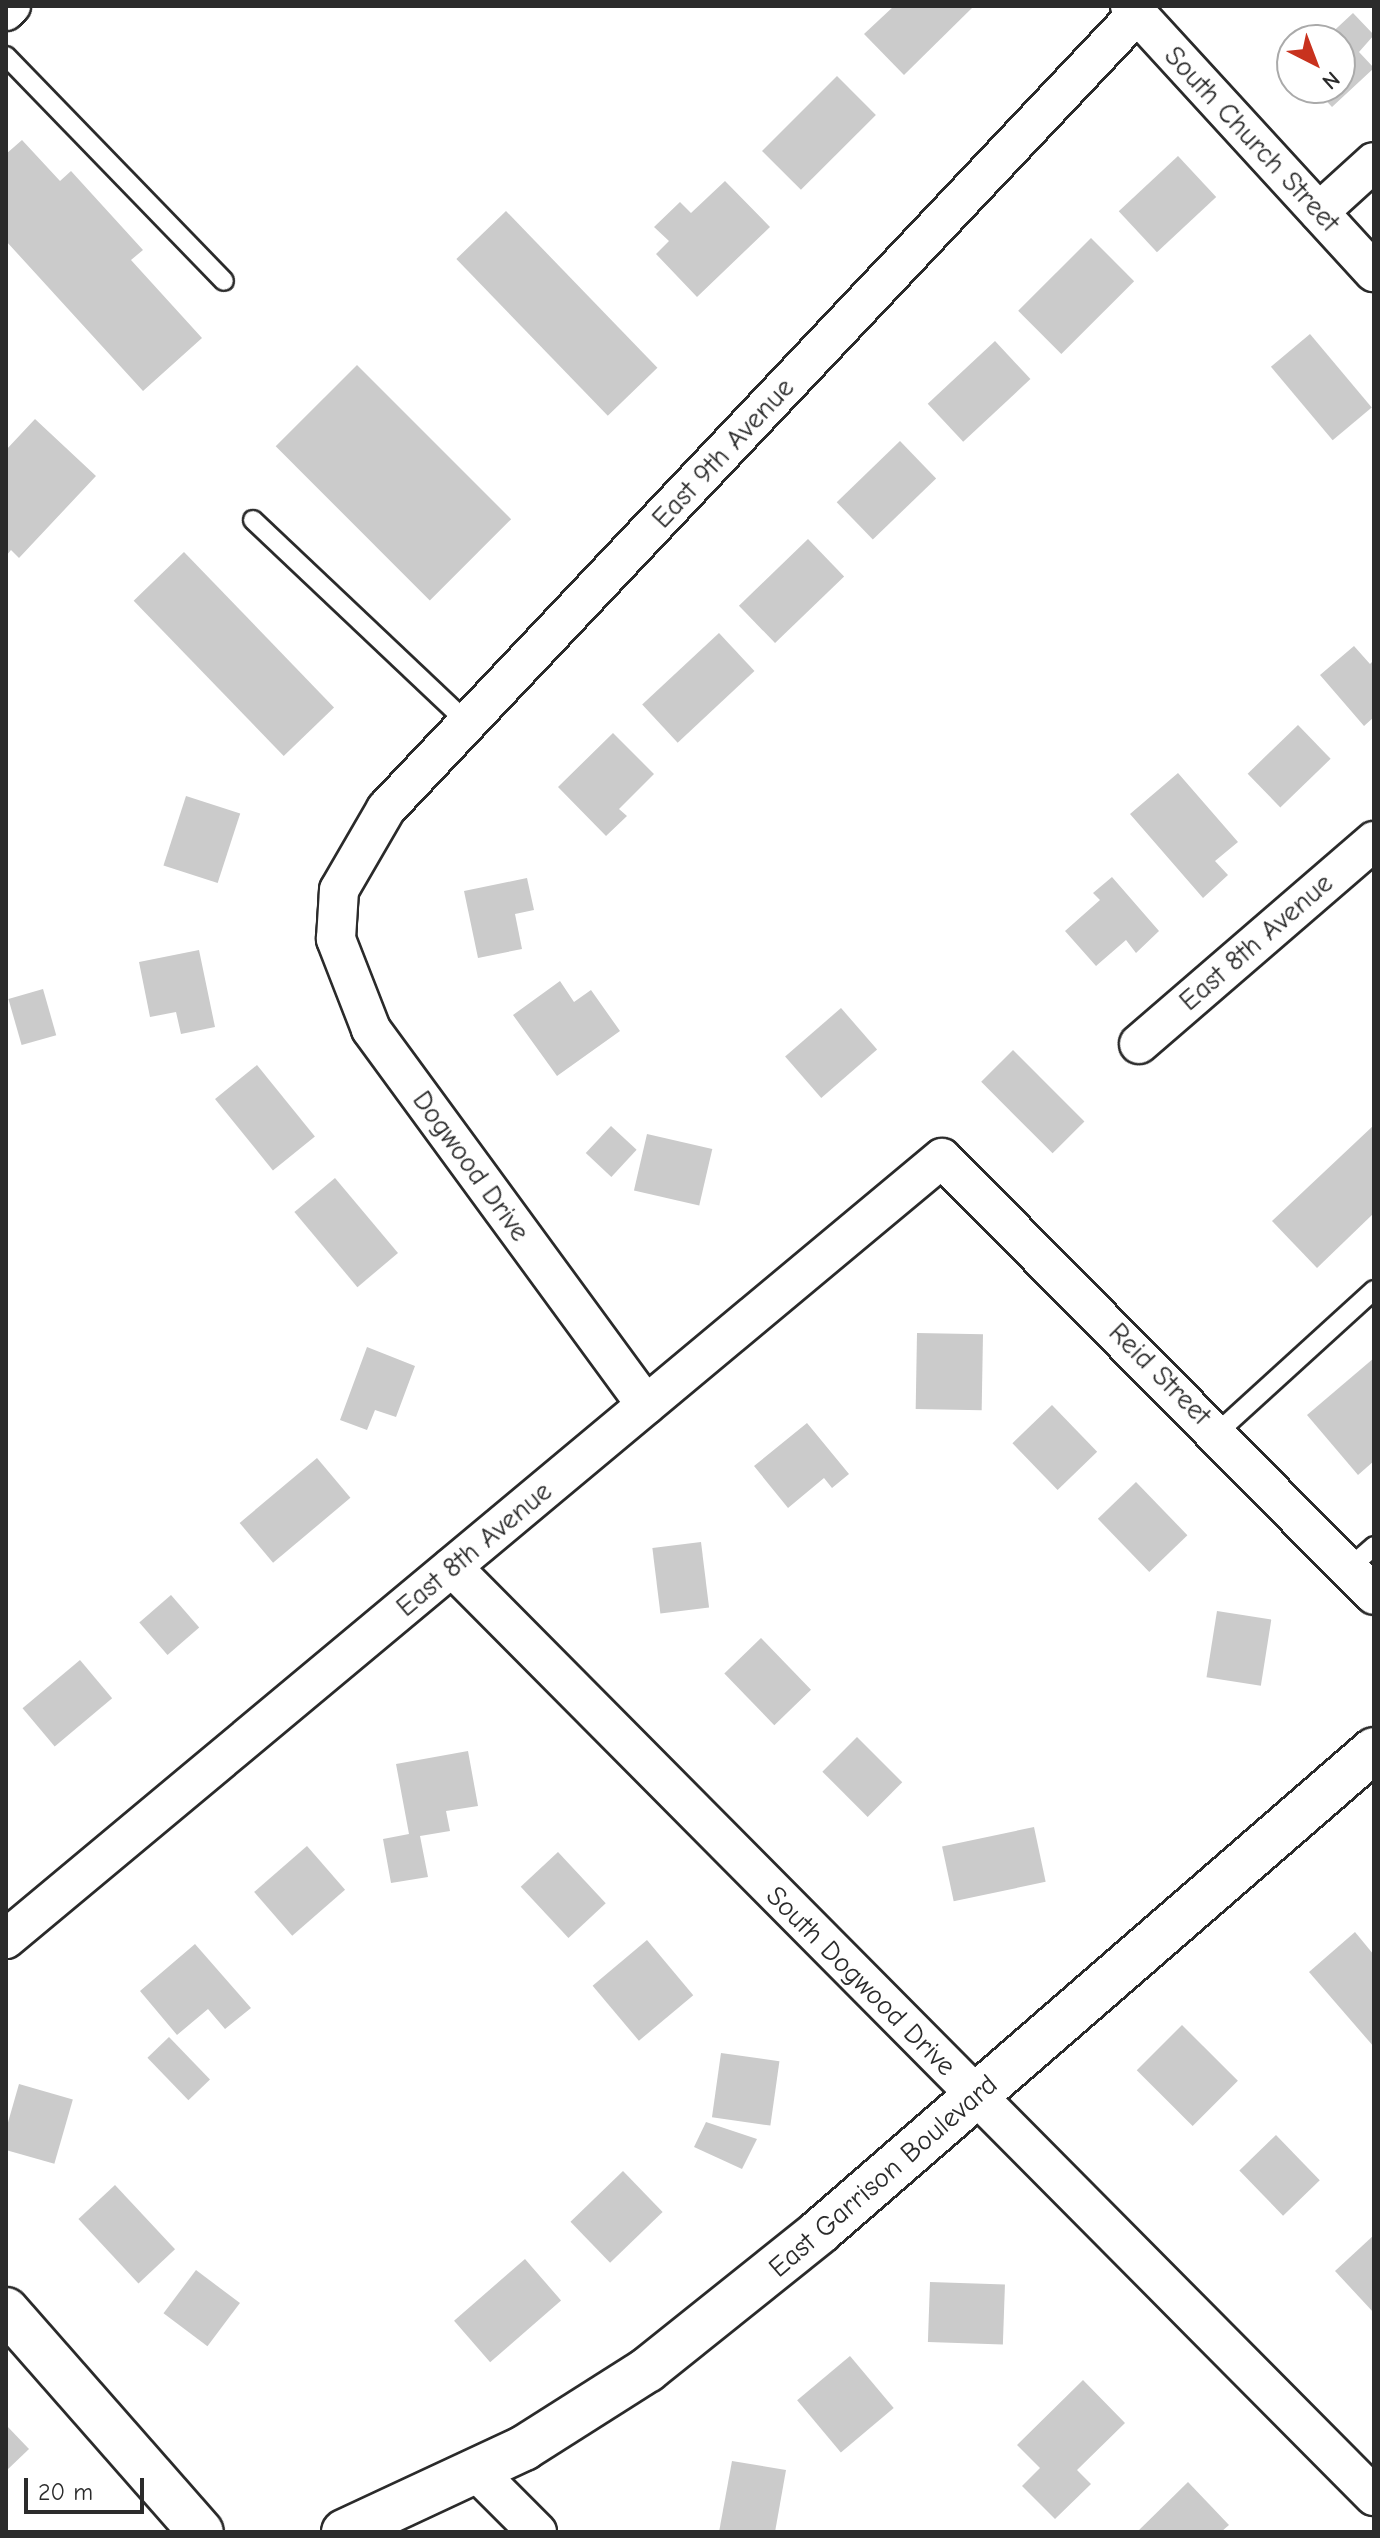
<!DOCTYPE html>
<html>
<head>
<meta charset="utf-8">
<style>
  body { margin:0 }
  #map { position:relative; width:1380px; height:2538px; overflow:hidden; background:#fff; font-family:"Comic Neue",sans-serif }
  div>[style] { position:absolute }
  .building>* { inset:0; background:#cbcbcb; transform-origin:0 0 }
  .roads { filter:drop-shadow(2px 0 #2b2b2b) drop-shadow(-2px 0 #2b2b2b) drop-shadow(0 2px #2b2b2b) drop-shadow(0 -2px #2b2b2b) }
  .lane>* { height:18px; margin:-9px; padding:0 9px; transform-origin:9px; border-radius:9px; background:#fff }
  .street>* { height:38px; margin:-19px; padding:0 19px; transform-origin:19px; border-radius:19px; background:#fff }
  .secondary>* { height:44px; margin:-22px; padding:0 22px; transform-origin:22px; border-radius:22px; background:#fff }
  span { translate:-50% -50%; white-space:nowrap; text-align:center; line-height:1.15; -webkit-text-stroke:6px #fff; paint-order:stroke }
  .street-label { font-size:28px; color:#2b2b2b }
  .frame { position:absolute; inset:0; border:8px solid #2b2b2b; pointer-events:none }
  .north { position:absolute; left:1276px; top:24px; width:80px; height:80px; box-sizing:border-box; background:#fff; border:2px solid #aaa; border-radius:50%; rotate:138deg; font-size:22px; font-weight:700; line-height:32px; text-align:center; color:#2b2b2b }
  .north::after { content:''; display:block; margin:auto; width:28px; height:36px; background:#c8321e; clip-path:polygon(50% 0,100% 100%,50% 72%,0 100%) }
  .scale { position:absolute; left:24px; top:2478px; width:120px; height:36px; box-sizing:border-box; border:4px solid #2b2b2b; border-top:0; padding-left:10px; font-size:24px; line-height:28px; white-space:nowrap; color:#2b2b2b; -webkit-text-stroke:6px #fff; paint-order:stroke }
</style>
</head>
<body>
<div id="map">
  <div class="building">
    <i style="clip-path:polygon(894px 6px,974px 6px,904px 75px,864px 34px)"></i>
    <i style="clip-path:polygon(1353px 13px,1374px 35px,1359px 52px,1374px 68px,1332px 107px,1314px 88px,1340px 88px,1340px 40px,1324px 40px)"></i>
    <i style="left:837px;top:76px;width:55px;height:106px;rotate:45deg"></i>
    <i style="clip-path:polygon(22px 140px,60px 181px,71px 171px,143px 250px,131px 260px,202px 338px,143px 391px,6px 241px,6px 154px)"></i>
    <i style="left:1178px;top:156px;width:56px;height:81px;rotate:47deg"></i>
    <i style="clip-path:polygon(725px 181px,770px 227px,697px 297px,656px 254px,669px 241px,654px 227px,680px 202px,691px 213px)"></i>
    <i style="left:506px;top:211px;width:218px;height:69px;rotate:46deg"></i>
    <i style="left:1091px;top:238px;width:61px;height:103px;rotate:45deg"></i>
    <i style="left:1310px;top:334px;width:96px;height:51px;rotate:50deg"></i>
    <i style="left:995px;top:341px;width:52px;height:92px;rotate:47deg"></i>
    <i style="left:357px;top:365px;width:218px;height:115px;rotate:45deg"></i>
    <i style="clip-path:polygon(35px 419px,96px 476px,19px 558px,11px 550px,6px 556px,6px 450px)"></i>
    <i style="left:900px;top:441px;width:52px;height:88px;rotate:46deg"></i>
    <i style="left:808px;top:539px;width:52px;height:96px;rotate:46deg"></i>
    <i style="left:184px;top:552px;width:216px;height:70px;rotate:46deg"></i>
    <i style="left:719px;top:633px;width:52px;height:105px;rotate:47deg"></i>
    <i style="clip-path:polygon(1354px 646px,1370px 664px,1374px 660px,1374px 717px,1364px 726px,1320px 675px)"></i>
    <i style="left:1298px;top:725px;width:47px;height:70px;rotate:46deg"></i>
    <i style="clip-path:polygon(613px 733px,654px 774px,619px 809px,627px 816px,606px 836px,558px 787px)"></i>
    <i style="clip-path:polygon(1178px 773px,1238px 842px,1215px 861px,1228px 875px,1203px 898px,1130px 814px)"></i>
    <i style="left:186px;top:796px;width:57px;height:73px;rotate:18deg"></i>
    <i style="clip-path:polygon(1112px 877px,1159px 931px,1136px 953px,1126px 940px,1096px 966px,1065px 931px,1100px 900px,1093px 893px)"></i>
    <i style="clip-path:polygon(527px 878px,534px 910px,515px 914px,522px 949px,478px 958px,464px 891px)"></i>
    <i style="clip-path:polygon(199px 950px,215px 1027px,181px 1034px,176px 1012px,150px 1017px,139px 962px)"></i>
    <i style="clip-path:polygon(560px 981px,574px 1002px,591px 990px,620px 1031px,557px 1076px,513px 1015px)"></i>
    <i style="left:43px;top:989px;width:48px;height:36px;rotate:74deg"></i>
    <i style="left:841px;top:1008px;width:55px;height:74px;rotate:49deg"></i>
    <i style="left:1013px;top:1050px;width:101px;height:45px;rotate:45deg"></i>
    <i style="left:257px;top:1065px;width:92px;height:54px;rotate:51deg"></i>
    <i style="clip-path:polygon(1374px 1125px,1374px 1213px,1317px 1268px,1272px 1221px)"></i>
    <i style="left:611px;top:1126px;width:35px;height:37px;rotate:43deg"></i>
    <i style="left:647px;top:1134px;width:67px;height:58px;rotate:13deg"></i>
    <i style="left:335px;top:1178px;width:98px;height:53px;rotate:50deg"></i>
    <i style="left:917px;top:1333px;width:66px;height:76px;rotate:1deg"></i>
    <i style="clip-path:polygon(367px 1347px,415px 1366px,396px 1417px,375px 1410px,367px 1430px,340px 1420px)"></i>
    <i style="clip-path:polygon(1374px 1358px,1374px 1461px,1358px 1475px,1307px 1415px)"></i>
    <i style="left:1052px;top:1405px;width:65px;height:55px;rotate:46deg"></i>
    <i style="clip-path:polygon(807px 1423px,849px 1474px,832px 1488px,824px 1478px,788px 1508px,754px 1466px)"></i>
    <i style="left:317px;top:1458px;width:52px;height:101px;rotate:50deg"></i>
    <i style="left:1136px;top:1482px;width:74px;height:53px;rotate:46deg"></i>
    <i style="left:701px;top:1542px;width:66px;height:49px;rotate:83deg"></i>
    <i style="left:171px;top:1595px;width:43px;height:42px;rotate:49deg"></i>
    <i style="left:1217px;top:1611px;width:55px;height:67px;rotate:9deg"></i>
    <i style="left:761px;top:1638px;width:72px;height:51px;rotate:46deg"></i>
    <i style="left:80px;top:1660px;width:50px;height:75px;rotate:50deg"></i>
    <i style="left:857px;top:1737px;width:64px;height:49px;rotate:45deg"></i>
    <i style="clip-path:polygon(468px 1751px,478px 1806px,446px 1811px,450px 1831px,420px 1836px,428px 1877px,391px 1883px,383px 1839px,409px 1834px,396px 1764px)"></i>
    <i style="left:1034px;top:1827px;width:56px;height:94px;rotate:78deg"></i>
    <i style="left:307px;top:1846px;width:58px;height:70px;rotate:49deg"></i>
    <i style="left:558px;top:1852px;width:70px;height:51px;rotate:47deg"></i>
    <i style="clip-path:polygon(1355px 1932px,1374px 1955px,1374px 2047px,1309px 1972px)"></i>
    <i style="left:647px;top:1940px;width:72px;height:71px;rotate:50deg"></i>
    <i style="clip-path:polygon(195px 1944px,251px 2008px,225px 2029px,208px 2009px,177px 2035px,140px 1991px)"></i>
    <i style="left:1182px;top:2025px;width:79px;height:64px;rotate:45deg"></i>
    <i style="left:169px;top:2037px;width:59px;height:30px;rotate:46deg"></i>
    <i style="left:721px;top:2053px;width:59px;height:65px;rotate:8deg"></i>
    <i style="left:19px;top:2084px;width:56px;height:67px;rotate:16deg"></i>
    <i style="clip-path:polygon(706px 2122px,757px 2139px,742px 2169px,694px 2147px)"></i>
    <i style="left:1276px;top:2135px;width:63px;height:51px;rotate:46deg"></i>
    <i style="left:623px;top:2171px;width:57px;height:73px;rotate:46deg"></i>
    <i style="left:115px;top:2185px;width:88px;height:50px;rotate:47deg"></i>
    <i style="clip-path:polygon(1374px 2235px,1374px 2313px,1335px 2271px)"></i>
    <i style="left:525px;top:2259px;width:55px;height:94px;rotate:49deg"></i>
    <i style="left:196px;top:2270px;width:55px;height:54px;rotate:37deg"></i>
    <i style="left:930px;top:2282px;width:75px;height:60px;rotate:2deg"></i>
    <i style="left:850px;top:2356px;width:68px;height:69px;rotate:50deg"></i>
    <i style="clip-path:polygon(1083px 2380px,1125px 2423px,1077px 2470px,1091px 2484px,1055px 2519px,1022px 2486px,1040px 2468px,1017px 2445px)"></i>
    <i style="clip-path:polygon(6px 2425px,29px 2449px,6px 2471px)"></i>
    <i style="clip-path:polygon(732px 2461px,786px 2470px,775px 2532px,719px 2532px)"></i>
    <i style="clip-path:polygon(1188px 2482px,1229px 2525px,1221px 2532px,1137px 2532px)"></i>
  </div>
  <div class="roads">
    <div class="lane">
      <i style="left:6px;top:56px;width:313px;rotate:45.9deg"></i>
      <i style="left:253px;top:520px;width:296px;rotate:43.4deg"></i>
      <i style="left:1218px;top:1432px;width:211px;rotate:-42.3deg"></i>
      <i style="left:1349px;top:1568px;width:33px;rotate:-41deg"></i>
    </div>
    <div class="street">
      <i style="left:1130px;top:6px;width:361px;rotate:47.5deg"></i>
      <i style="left:6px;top:11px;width:7px;rotate:-45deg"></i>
      <i style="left:1319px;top:212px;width:74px;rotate:-42.3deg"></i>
      <i style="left:1139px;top:1044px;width:311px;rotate:-40.8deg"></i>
      <i style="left:646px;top:1405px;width:466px;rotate:-126.2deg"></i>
      <i style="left:371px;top:1029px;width:97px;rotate:-111.3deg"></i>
      <i style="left:336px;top:939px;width:49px;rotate:-86.5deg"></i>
      <i style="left:339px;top:890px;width:94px;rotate:-59.9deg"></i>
      <i style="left:386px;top:809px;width:1094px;rotate:-46.63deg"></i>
      <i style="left:452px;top:1567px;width:1309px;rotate:45.22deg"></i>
      <i style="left:6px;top:1939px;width:1219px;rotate:-39.84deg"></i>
      <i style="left:942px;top:1158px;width:614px;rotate:45.33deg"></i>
      <i style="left:477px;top:2472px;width:85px;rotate:45deg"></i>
    </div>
    <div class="secondary">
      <i style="left:6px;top:2310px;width:295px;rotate:48.7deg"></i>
      <i style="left:344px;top:2532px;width:199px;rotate:-25deg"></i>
      <i style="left:524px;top:2448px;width:146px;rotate:-32.4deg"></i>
      <i style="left:647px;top:2370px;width:221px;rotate:-38.7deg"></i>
      <i style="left:819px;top:2232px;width:735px;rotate:-40.97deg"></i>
    </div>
  </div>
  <div class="street-label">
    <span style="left:1252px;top:139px;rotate:47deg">South Church Street</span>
    <span style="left:723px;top:453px;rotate:-47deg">East 9th Avenue</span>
    <span style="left:1256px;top:942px;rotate:-41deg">East 8th Avenue</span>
    <span style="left:471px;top:1166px;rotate:54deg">Dogwood Drive</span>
    <span style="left:1160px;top:1374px;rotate:45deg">Reid Street</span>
    <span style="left:474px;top:1549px;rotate:-40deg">East 8th Avenue</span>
    <span style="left:861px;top:1981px;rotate:45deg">South Dogwood Drive</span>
    <span style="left:883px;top:2176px;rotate:-41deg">East Garrison Boulevard</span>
  </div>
  <div class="frame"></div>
  <div class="north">N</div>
  <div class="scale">20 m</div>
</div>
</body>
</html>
